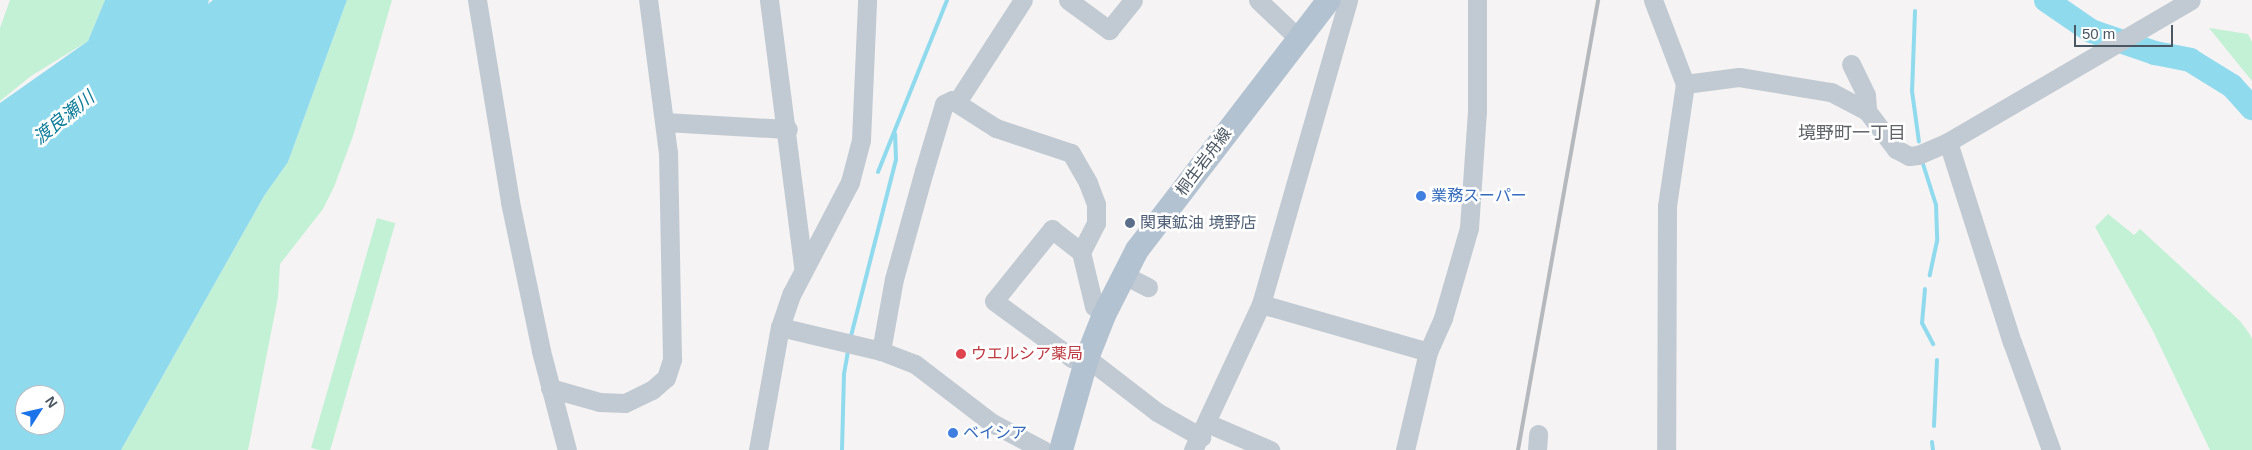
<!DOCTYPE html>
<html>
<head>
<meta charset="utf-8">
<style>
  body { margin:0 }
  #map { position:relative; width:2252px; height:450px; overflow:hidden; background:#f5f3f3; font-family:Helvetica,"Noto Sans JP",sans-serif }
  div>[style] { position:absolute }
  .green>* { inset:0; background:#c3f1d5; transform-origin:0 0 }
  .water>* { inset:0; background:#90daee }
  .stream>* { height:4px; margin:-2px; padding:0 2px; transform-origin:2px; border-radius:2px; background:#90daee }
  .river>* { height:24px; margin:-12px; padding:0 12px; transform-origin:12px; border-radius:12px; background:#90daee }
  .minor>* { height:19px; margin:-9.5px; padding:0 9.5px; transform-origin:9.5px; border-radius:9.5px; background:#c1cad2 }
  .major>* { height:24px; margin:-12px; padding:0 12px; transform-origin:12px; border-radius:12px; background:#b3c2d1 }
  .rail>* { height:4px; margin:-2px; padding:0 2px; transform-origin:2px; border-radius:2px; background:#b5b8bd }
  .dots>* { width:14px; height:14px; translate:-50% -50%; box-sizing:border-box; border:2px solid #fff; border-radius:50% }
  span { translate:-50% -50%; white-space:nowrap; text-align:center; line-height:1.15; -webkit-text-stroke:5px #fff; paint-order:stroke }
  .street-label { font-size:16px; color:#4a5661 }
  .shop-label { font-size:16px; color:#366cbe }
  .left { translate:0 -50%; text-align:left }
  .service-label { font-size:16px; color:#4e5e75 }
  .health-label { font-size:16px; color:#be3a42 }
  .water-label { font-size:18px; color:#0c7c9b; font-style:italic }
  .neighbourhood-label { font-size:18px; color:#5f6368 }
  .north { position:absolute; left:15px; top:385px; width:50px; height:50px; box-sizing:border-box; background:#fff; border:1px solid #b7bbc0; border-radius:50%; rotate:55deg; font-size:14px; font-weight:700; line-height:20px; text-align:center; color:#4a5661 }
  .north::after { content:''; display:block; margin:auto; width:18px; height:22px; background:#1a73e8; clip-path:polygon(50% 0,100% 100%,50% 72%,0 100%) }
  .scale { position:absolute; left:2074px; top:25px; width:99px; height:22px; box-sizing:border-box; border:2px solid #4a5661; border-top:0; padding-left:6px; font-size:15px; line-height:18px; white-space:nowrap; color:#4a5661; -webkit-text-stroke:4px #fff; paint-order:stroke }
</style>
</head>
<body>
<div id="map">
  <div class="green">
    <i style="clip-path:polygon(10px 0,105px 0,88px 41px,31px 76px,0 101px,0 28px)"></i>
    <i style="clip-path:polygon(347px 0,392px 0,353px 136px,334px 187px,323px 209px,280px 264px,278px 297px,248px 450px,121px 450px,264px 196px,288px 162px)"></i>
    <i style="clip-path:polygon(2209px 28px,2248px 34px,2252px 42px,2252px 81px)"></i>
    <i style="clip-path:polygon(2108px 214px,2134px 235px,2140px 229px,2240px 321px,2249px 333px,2252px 339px,2252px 450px,2210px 450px,2152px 329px,2095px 227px)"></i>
    <i style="left:377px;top:218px;width:19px;height:239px;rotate:16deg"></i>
  </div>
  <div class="water">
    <i style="clip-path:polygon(evenodd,105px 0,209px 0,208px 4px,213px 0,347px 0,288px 162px,264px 196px,121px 450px,0 450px,0 103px,88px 41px,105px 0,25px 395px,55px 395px,55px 425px,25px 425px,25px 395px)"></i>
  </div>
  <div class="stream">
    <i style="left:1915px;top:11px;width:80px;rotate:92.1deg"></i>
    <i style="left:1912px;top:91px;width:51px;rotate:82.2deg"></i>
    <i style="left:1923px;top:164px;width:43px;rotate:72.4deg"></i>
    <i style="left:1936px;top:205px;width:36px;rotate:88deg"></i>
    <i style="left:1937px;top:241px;width:35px;rotate:102deg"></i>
    <i style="left:878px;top:172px;width:185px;rotate:-68.1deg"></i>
    <i style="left:1925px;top:289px;width:34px;rotate:95deg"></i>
    <i style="left:1922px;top:323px;width:24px;rotate:62deg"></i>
    <i style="left:851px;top:336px;width:182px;rotate:-75.7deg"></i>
    <i style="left:896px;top:160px;width:26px;rotate:-92deg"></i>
    <i style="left:1934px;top:426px;width:66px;rotate:-87.4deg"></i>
    <i style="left:1932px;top:442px;width:8px;rotate:83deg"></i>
    <i style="left:842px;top:450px;width:76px;rotate:-88.5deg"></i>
    <i style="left:844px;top:374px;width:23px;rotate:-80deg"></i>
  </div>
  <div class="river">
    <i style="left:2046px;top:0;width:55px;rotate:34.6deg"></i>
    <i style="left:2091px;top:31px;width:68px;rotate:19deg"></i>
    <i style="left:2155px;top:53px;width:36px;rotate:11deg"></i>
    <i style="left:2190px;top:60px;width:49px;rotate:31.8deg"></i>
    <i style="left:2232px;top:86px;width:30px;rotate:48deg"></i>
  </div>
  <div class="minor">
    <i style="left:477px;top:0;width:205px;rotate:80.7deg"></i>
    <i style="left:510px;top:202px;width:152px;rotate:78.2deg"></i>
    <i style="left:541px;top:351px;width:102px;rotate:75.3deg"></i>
    <i style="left:769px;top:0;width:269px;rotate:82.7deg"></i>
    <i style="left:1068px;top:0;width:51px;rotate:36.2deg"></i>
    <i style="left:1109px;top:30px;width:38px;rotate:-51deg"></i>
    <i style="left:1258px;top:0;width:55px;rotate:43.5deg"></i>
    <i style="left:1653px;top:0;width:90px;rotate:69.1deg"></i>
    <i style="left:1685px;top:84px;width:123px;rotate:98.4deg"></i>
    <i style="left:1667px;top:206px;width:244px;rotate:90.2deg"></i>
    <i style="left:1851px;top:64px;width:34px;rotate:64deg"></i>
    <i style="left:1866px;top:95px;width:16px;rotate:86deg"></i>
    <i style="left:1685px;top:84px;width:54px;rotate:-7.4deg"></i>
    <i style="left:1739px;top:77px;width:93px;rotate:9.3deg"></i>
    <i style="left:1831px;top:92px;width:41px;rotate:27.8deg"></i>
    <i style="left:1867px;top:111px;width:48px;rotate:52.7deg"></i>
    <i style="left:1896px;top:149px;width:15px;rotate:28deg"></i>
    <i style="left:1909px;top:156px;width:9px;rotate:-6deg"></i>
    <i style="left:1918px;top:155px;width:33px;rotate:-23deg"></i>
    <i style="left:1948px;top:142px;width:281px;rotate:-30.3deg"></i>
    <i style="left:957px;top:102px;width:121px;rotate:-57.1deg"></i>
    <i style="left:665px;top:122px;width:123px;rotate:3.3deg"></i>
    <i style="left:1948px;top:142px;width:210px;rotate:72.3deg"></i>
    <i style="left:2012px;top:342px;width:115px;rotate:70.1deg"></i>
    <i style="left:1081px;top:252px;width:37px;rotate:-142deg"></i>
    <i style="left:1052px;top:229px;width:92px;rotate:128.9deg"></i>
    <i style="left:994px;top:301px;width:97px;rotate:36.2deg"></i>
    <i style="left:1072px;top:358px;width:15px"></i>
    <i style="left:1087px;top:358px;width:88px;rotate:37.6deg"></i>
    <i style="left:1157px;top:412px;width:51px;rotate:29.6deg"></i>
    <i style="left:1124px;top:275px;width:27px;rotate:27deg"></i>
    <i style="left:1261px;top:304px;width:174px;rotate:16deg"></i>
    <i style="left:780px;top:327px;width:104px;rotate:13.4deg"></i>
    <i style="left:881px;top:351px;width:36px;rotate:21deg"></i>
    <i style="left:915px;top:364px;width:97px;rotate:37.5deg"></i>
    <i style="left:992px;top:423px;width:58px;rotate:27.9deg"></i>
    <i style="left:881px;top:351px;width:73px;rotate:-79.8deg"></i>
    <i style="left:894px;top:279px;width:112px;rotate:-74.5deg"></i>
    <i style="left:924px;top:171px;width:70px;rotate:-73.4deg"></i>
    <i style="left:944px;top:104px;width:9px;rotate:-27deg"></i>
    <i style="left:952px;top:100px;width:52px;rotate:32.5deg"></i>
    <i style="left:996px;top:128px;width:79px;rotate:18.4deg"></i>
    <i style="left:1071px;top:153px;width:34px;rotate:60deg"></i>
    <i style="left:1088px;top:183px;width:22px;rotate:69deg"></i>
    <i style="left:1096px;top:204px;width:19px;rotate:90deg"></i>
    <i style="left:1096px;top:223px;width:33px;rotate:117deg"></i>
    <i style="left:1081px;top:252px;width:56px;rotate:76.5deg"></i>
    <i style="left:1094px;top:306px;width:13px;rotate:42deg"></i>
    <i style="left:550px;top:388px;width:51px;rotate:15.9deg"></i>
    <i style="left:599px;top:402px;width:26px;rotate:2deg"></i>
    <i style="left:625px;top:403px;width:30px;rotate:-26deg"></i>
    <i style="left:652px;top:390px;width:18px;rotate:-41deg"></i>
    <i style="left:666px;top:378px;width:20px;rotate:-72deg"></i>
    <i style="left:672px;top:359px;width:206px;rotate:-91.1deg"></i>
    <i style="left:668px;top:153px;width:154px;rotate:-97.4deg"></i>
    <i style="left:1207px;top:423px;width:69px;rotate:23.2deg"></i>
    <i style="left:758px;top:450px;width:125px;rotate:-79.9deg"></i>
    <i style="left:780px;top:327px;width:36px;rotate:-71deg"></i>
    <i style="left:792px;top:293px;width:125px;rotate:-62.4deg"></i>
    <i style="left:850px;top:182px;width:43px;rotate:-75.3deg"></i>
    <i style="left:861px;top:140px;width:140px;rotate:-87.5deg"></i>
    <i style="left:1193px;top:450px;width:161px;rotate:-65deg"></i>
    <i style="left:1261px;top:304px;width:316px;rotate:-74deg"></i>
    <i style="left:1405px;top:450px;width:101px;rotate:-76.8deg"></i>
    <i style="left:1428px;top:352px;width:37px;rotate:-66deg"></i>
    <i style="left:1443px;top:318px;width:94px;rotate:-73.9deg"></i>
    <i style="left:1469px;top:228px;width:116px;rotate:-86.1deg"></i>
    <i style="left:1477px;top:112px;width:112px;rotate:-90deg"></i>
    <i style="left:1537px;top:450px;width:16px;rotate:-86deg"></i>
  </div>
  <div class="major">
    <i style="left:1061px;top:450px;width:96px;rotate:-74.2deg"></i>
    <i style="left:1087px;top:358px;width:46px;rotate:-68.4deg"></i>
    <i style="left:1104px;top:315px;width:73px;rotate:-63.1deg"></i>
    <i style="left:1137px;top:250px;width:315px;rotate:-52.5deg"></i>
  </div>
  <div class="rail">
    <i style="left:1518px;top:450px;width:457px;rotate:-79.9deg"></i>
  </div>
  <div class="dots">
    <i style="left:1421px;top:196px;background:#3f7fe0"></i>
    <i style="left:1130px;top:223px;background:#5c6f8a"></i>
    <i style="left:961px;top:354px;background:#e0444e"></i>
    <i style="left:953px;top:433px;background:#3f7fe0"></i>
  </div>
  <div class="street-label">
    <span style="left:1204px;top:162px;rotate:-53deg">桐生岩舟線</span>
  </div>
  <div class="shop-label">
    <span class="left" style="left:1431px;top:196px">業務スーパー</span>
    <span class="left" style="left:963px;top:433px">ベイシア</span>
  </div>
  <div class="service-label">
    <span class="left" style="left:1140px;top:223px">関東鉱油 境野店</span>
  </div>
  <div class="health-label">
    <span class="left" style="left:971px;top:354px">ウエルシア薬局</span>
  </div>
  <div class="water-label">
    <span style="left:64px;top:118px;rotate:-39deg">渡良瀬川</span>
  </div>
  <div class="neighbourhood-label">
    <span style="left:1852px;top:133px">境野町一丁目</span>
  </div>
  <div class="north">N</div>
  <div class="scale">50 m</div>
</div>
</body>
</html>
